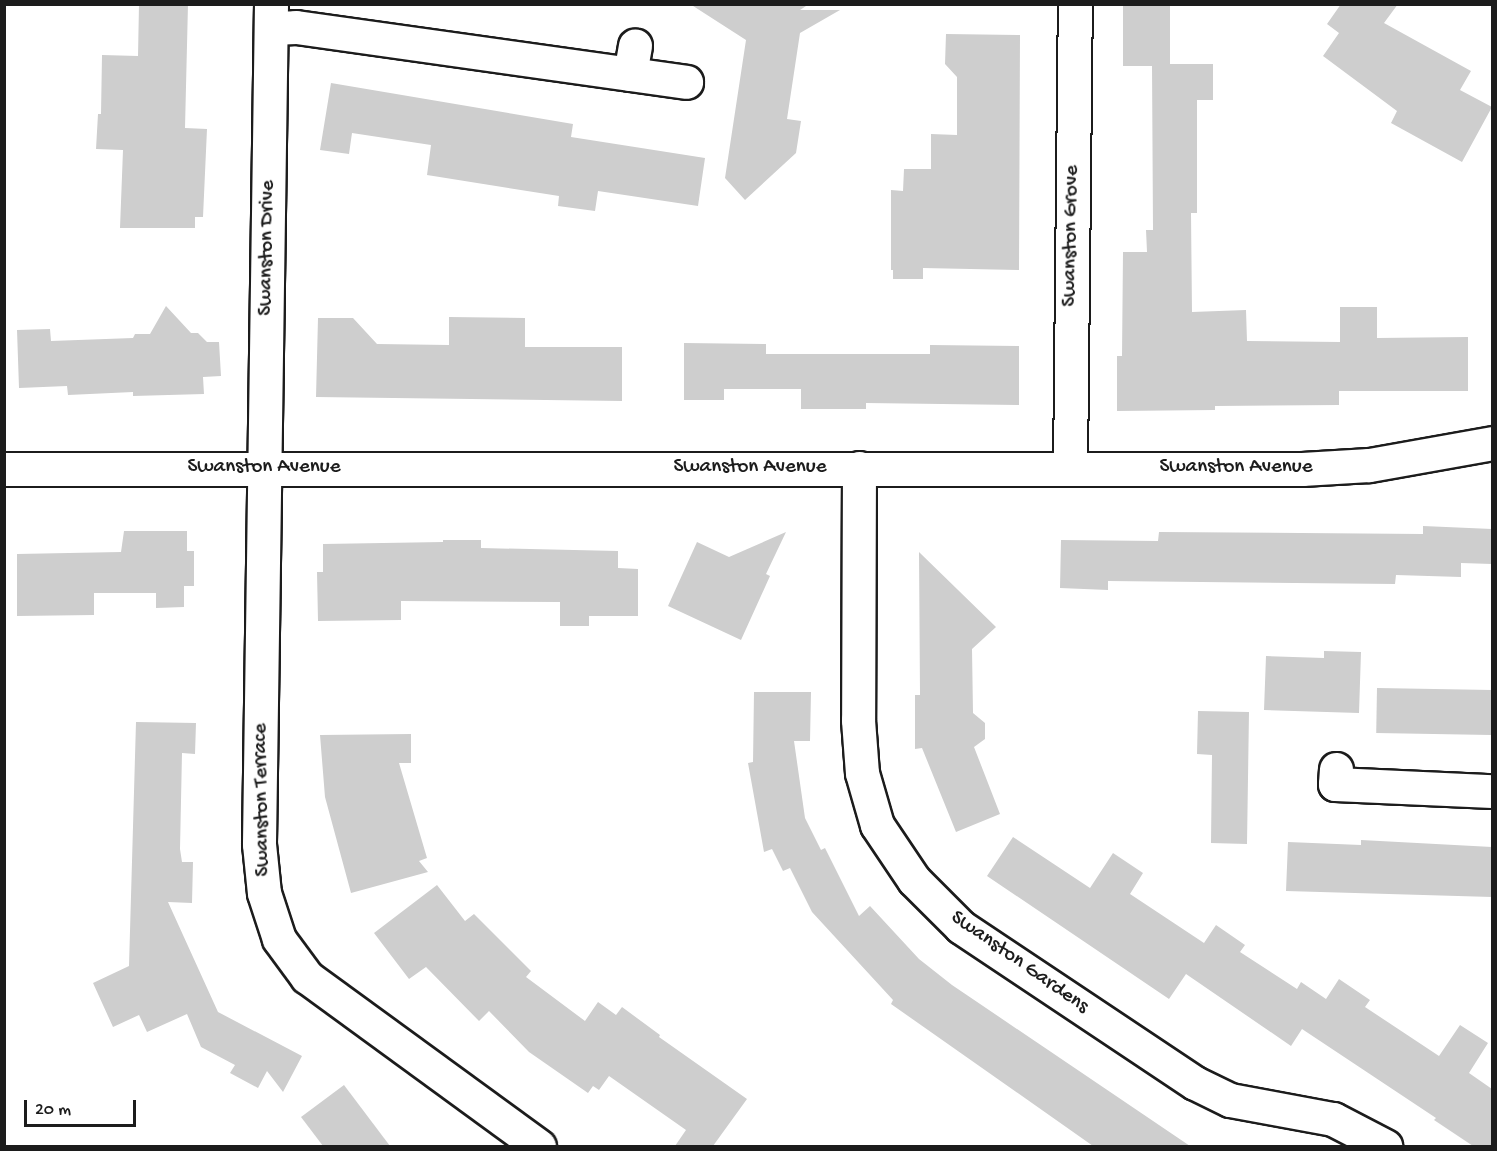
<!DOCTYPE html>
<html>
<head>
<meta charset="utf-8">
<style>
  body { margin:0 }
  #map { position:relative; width:1497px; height:1151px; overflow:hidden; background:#fff; font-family:"Gochi Hand",sans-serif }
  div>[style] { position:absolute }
  .building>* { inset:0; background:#cecece; transform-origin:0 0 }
  .roads { filter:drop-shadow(2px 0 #1c1c1c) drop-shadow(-2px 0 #1c1c1c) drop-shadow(0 2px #1c1c1c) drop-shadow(0 -2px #1c1c1c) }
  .street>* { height:33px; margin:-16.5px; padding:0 16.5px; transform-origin:16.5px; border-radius:16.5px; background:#fff }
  span { translate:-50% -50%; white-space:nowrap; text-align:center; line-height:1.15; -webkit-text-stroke:6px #fff; paint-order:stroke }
  .street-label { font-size:21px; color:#1c1c1c }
  .frame { position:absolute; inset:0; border:6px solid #1c1c1c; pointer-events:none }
  .scale { position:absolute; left:24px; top:1100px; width:112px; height:27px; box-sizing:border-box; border:3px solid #1c1c1c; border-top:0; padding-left:8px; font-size:18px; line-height:21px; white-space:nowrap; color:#1c1c1c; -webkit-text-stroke:4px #fff; paint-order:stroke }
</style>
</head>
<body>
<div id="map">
  <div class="building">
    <i style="clip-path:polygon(139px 4px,188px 4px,185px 128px,207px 129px,203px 217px,195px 217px,195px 228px,120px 228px,123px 150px,96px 149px,98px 114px,101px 114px,102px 55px,138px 56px)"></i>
    <i style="clip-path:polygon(690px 4px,809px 4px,800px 10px,840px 10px,800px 33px,787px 119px,801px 121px,796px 153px,745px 200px,725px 178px,746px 40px)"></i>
    <i style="clip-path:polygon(1123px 4px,1170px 4px,1170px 64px,1213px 64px,1213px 100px,1197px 100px,1197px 213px,1191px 213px,1192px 312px,1246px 310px,1247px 341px,1340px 342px,1340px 307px,1377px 307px,1377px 338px,1468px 337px,1468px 391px,1339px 391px,1339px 405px,1215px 406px,1215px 410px,1117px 411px,1117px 356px,1122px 356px,1123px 252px,1147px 252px,1146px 230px,1153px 230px,1152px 66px,1123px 66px)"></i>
    <i style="clip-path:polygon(1341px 4px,1398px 4px,1384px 23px,1471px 71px,1460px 90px,1492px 107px,1462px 162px,1391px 123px,1397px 111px,1323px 56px,1339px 33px,1327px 24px)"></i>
    <i style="clip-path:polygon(946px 34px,1020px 35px,1019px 270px,923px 268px,923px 279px,893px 279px,893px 270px,891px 270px,891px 190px,903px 191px,904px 169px,931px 169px,931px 134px,957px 135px,957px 77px,945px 64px)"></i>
    <i style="clip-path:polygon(331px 83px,573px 124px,571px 137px,705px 158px,698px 206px,598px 191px,595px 211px,558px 206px,559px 196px,427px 175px,431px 145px,352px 133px,349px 154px,320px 150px)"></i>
    <i style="clip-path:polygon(166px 306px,191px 333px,198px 333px,207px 342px,219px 342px,221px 376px,203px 377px,204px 394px,133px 396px,133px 392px,68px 395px,67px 386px,19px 388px,17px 330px,50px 329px,51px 341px,133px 338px,135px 334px,150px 334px)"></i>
    <i style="clip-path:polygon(449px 317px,525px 318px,525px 347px,622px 347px,622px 401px,316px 397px,318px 318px,353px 318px,377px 344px,449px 345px)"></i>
    <i style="clip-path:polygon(684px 343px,766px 344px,766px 354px,930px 354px,930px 345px,1019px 346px,1019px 405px,866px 403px,866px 409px,801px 409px,801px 389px,724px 389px,724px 400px,684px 400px)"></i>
    <i style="clip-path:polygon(1423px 526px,1492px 529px,1492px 564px,1461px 563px,1461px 577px,1396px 575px,1395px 584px,1108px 581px,1108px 590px,1060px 588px,1061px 540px,1158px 541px,1159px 532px,1423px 534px)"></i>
    <i style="clip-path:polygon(124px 531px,187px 531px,187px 551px,194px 551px,194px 586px,184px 586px,184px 607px,156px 608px,156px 593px,94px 593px,94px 615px,17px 616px,17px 554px,121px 552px)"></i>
    <i style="clip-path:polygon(786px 532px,766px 574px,770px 576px,741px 640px,668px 606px,697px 542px,729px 557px)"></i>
    <i style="clip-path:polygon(443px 540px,481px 540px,481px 548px,618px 551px,618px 568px,638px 569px,638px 616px,589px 616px,589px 626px,560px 626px,560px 602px,401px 601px,401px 620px,318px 621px,317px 572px,323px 572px,323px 544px,443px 542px)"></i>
    <i style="clip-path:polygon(919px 552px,996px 627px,972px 649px,973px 713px,985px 723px,985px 739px,974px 747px,1000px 814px,956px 832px,922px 748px,915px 749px,915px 695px,920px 695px)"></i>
    <i style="clip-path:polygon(1324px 651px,1361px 652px,1359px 713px,1264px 710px,1266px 656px,1324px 658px)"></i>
    <i style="left:1377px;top:688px;width:115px;height:45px;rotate:1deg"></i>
    <i style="clip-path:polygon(754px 692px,811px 692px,810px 741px,794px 741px,805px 818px,821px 850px,825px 848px,859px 916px,870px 906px,919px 959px,952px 985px,1190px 1146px,1093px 1146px,891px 1004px,893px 1000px,812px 912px,790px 868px,783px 871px,772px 849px,764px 852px,748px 763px,753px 762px)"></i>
    <i style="clip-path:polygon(1198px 711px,1249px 712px,1247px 844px,1211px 843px,1212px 755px,1197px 754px)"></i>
    <i style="clip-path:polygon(136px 722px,196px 723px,195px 754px,182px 753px,180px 849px,182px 862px,193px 862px,192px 903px,168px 902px,218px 1012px,302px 1056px,283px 1092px,267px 1071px,258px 1088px,230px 1073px,235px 1065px,201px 1047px,187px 1014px,147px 1032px,139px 1015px,113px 1027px,93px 983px,129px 966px)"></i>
    <i style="clip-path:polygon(411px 734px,411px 763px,399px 763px,427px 858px,419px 861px,428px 872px,351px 893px,325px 797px,320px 735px)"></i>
    <i style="clip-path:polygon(1013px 837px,1090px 888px,1113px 853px,1143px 873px,1130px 894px,1204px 943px,1216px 925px,1245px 945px,1240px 952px,1297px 989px,1301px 982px,1326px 999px,1339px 979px,1370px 1000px,1365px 1007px,1439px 1056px,1460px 1025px,1488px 1043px,1469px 1073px,1492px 1089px,1492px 1146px,1473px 1146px,1434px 1120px,1436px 1118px,1302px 1029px,1291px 1046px,1186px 974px,1169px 999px,987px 876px)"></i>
    <i style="clip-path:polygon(1361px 840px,1492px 847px,1492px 897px,1286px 891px,1288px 842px,1361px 845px)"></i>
    <i style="clip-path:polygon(437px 885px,465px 921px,474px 914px,531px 971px,526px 977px,585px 1021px,598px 1002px,616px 1015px,622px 1007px,660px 1035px,659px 1037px,747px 1099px,713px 1146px,675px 1146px,686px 1130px,609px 1076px,599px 1090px,593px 1086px,588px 1093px,529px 1052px,489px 1011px,479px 1021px,426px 967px,409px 979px,374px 933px)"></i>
    <i style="clip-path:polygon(344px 1085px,390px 1146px,323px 1146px,301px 1117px)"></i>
  </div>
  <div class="roads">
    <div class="street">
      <i style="left:271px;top:4px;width:840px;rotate:90.82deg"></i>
      <i style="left:259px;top:844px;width:49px;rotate:84.2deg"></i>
      <i style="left:264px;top:893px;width:48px;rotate:71.9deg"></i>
      <i style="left:279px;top:939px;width:47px;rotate:53.6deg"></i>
      <i style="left:307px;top:977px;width:287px;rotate:36.1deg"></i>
      <i style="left:271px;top:28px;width:25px;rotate:-2deg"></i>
      <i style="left:296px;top:27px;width:394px;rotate:8deg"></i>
      <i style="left:630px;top:74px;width:29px;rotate:-80deg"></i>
      <i style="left:859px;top:468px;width:252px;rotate:90.2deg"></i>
      <i style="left:858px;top:720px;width:53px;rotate:85.7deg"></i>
      <i style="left:862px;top:773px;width:54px;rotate:73.9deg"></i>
      <i style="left:877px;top:825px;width:66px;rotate:56.1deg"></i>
      <i style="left:914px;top:880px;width:66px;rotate:45deg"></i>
      <i style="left:961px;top:927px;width:281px;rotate:33.7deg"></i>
      <i style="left:1195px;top:1083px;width:39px;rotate:26deg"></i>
      <i style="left:1230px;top:1100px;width:105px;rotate:10.5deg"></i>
      <i style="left:1333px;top:1119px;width:59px;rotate:27.4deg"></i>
      <i style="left:1070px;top:468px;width:464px;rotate:-89.4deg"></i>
      <i style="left:4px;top:469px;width:1298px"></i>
      <i style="left:1302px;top:469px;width:67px;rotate:-3.4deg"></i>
      <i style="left:1369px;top:465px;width:125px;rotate:-10.1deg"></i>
      <i style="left:1336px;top:769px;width:15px;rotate:94deg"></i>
      <i style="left:1335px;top:784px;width:157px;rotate:2.6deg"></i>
    </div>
  </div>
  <div class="street-label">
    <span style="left:1072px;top:236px;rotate:-89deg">Swanston Grove</span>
    <span style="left:268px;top:248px;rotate:-89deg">Swanston Drive</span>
    <span style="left:264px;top:468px">Swanston Avenue</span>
    <span style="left:750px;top:468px">Swanston Avenue</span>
    <span style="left:1236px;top:468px">Swanston Avenue</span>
    <span style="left:263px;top:800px;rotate:-91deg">Swanston Terrace</span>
    <span style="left:1019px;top:963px;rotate:35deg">Swanston Gardens</span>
  </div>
  <div class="frame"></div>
  <div class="scale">20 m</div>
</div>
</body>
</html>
